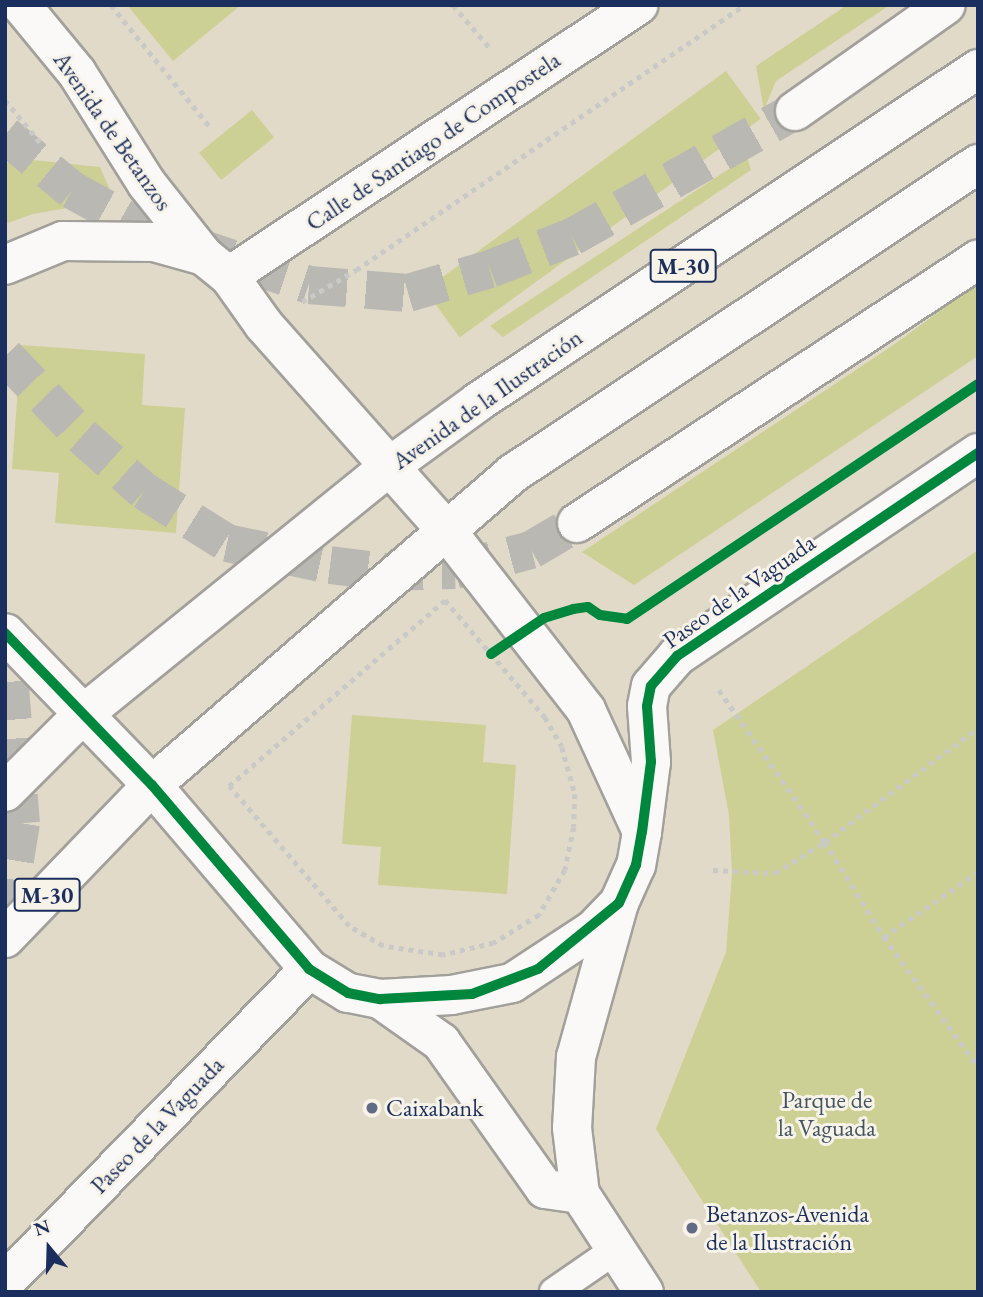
<!DOCTYPE html>
<html>
<head>
<meta charset="utf-8">
<style>
  body { margin:0 }
  #map { position:relative; width:983px; height:1297px; overflow:hidden; background:#e2dac8; font-family:"EB Garamond",serif }
  div>[style] { position:absolute }
  .green>* { inset:0; background:#cdd094; transform-origin:0 0 }
  .highway-tunnel>* { height:38px; margin-top:-19px; transform-origin:0; background:repeating-linear-gradient(90deg,#bab8b3 0 38px,transparent 0 57px) }
  .path>* { height:4.5px; margin-top:-2.25px; transform-origin:0; background:repeating-linear-gradient(90deg,#c9c9c8 0 5px,transparent 0 10px) }
  .roads { filter:drop-shadow(2px 0 #a2a09b) drop-shadow(-2px 0 #a2a09b) drop-shadow(0 2px #a2a09b) drop-shadow(0 -2px #a2a09b) }
  .lane>* { height:28px; margin:-14px; padding:0 14px; transform-origin:14px; border-radius:14px; background:#fbf9f7 }
  .street>* { height:38px; margin:-19px; padding:0 19px; transform-origin:19px; border-radius:19px; background:#fbf9f7 }
  .secondary>* { height:38px; margin:-19px; padding:0 19px; transform-origin:19px; border-radius:19px; background:#fbf9f7 }
  .highway>* { height:38px; margin:-19px; padding:0 19px; transform-origin:19px; border-radius:19px; background:#fbf9f7 }
  .cycleway>* { height:10px; margin:-5px; padding:0 5px; transform-origin:5px; border-radius:5px; background:#00873e }
  .dots>* { width:19px; height:19px; translate:-50% -50%; box-sizing:border-box; border:4px solid #f7f3e8; border-radius:50% }
  span { translate:-50% -50%; white-space:nowrap; text-align:center; line-height:1.15; -webkit-text-stroke:6px #f7f3e8; paint-order:stroke }
  .shield-label span { padding:2px 5px; background:#f7f3e8; border:2px solid; border-radius:5px; -webkit-text-stroke-width:0 }
  .shield-label { font-size:23px; color:#1b2f5e; font-weight:700 }
  .street-label { font-size:24px; color:#1b2f5e }
  .park-label { font-size:24px; color:#435561 }
  .poi-label { font-size:24px; color:#1b2f5e }
  .left { translate:0 -50%; text-align:left }
  .frame { position:absolute; inset:0; border:7px solid #1b2f5e; pointer-events:none }
  .north { position:absolute; left:14px; top:1213px; width:70px; height:70px; -webkit-text-stroke:5px #f7f3e8; paint-order:stroke; rotate:341deg; font-size:19px; font-weight:700; line-height:28px; text-align:center; color:#1b2f5e }
  .north::after { content:''; display:block; margin:auto; width:24px; height:32px; background:#1b2f5e; clip-path:polygon(50% 0,100% 100%,50% 72%,0 100%) }
</style>
</head>
<body>
<div id="map">
  <div class="green">
    <i style="clip-path:polygon(127px 5px,241px 5px,173px 61px)"></i>
    <i style="clip-path:polygon(847px 5px,890px 5px,776px 81px,764px 110px,756px 66px)"></i>
    <i style="left:726px;top:71px;width:59px;height:372px;rotate:54deg"></i>
    <i style="left:252px;top:110px;width:35px;height:68px;rotate:51deg"></i>
    <i style="clip-path:polygon(747px 157px,751px 170px,503px 337px,490px 326px)"></i>
    <i style="clip-path:polygon(14px 158px,100px 167px,110px 190px,102px 202px,33px 214px,5px 224px,5px 165px)"></i>
    <i style="clip-path:polygon(978px 283px,978px 356px,634px 585px,582px 552px,892px 346px)"></i>
    <i style="clip-path:polygon(21px 345px,145px 354px,142px 405px,185px 408px,176px 533px,55px 523px,59px 473px,12px 469px)"></i>
    <i style="clip-path:polygon(978px 550px,978px 1292px,761px 1292px,656px 1129px,726px 952px,732px 874px,729px 815px,713px 730px)"></i>
    <i style="clip-path:polygon(352px 715px,486px 725px,483px 762px,516px 765px,507px 894px,378px 885px,381px 847px,342px 844px)"></i>
  </div>
  <div class="highway-tunnel">
    <i style="left:5px;top:135px;width:87px;rotate:39.4deg"></i>
    <i style="left:72px;top:190px;width:79px;rotate:28.8deg"></i>
    <i style="left:141px;top:228px;width:177px;rotate:18.7deg"></i>
    <i style="left:309px;top:285px;width:99px;rotate:4.6deg"></i>
    <i style="left:408px;top:293px;width:85px;rotate:-16.3deg"></i>
    <i style="left:490px;top:269px;width:88px;rotate:-21.3deg"></i>
    <i style="left:572px;top:237px;width:256px;rotate:-29.5deg"></i>
    <i style="left:5px;top:356px;width:111px;rotate:46.1deg"></i>
    <i style="left:82px;top:436px;width:83px;rotate:41.6deg"></i>
    <i style="left:144px;top:491px;width:98px;rotate:32.1deg"></i>
    <i style="left:227px;top:543px;width:105px;rotate:12.1deg"></i>
    <i style="left:330px;top:565px;width:55px;rotate:7.3deg"></i>
    <i style="left:385px;top:572px;width:70px;rotate:-1.6deg"></i>
    <i style="left:455px;top:570px;width:79px;rotate:-14.7deg"></i>
    <i style="left:531px;top:550px;width:53px;rotate:-30.4deg"></i>
    <i style="left:5px;top:625px;width:199px;rotate:85.4deg"></i>
    <i style="left:21px;top:823px;width:99px;rotate:99.3deg"></i>
  </div>
  <div class="path">
    <i style="left:111px;top:5px;width:159px;rotate:50.9deg"></i>
    <i style="left:453px;top:5px;width:57px;rotate:49.3deg"></i>
    <i style="left:5px;top:100px;width:55px;rotate:50.2deg"></i>
    <i style="left:302px;top:302px;width:63px;rotate:-30.7deg"></i>
    <i style="left:356px;top:270px;width:471px;rotate:-34.3deg"></i>
    <i style="left:445px;top:600px;width:154px;rotate:49.5deg"></i>
    <i style="left:545px;top:717px;width:34px;rotate:60deg"></i>
    <i style="left:562px;top:747px;width:49px;rotate:74.5deg"></i>
    <i style="left:575px;top:794px;width:33px;rotate:92deg"></i>
    <i style="left:574px;top:827px;width:44px;rotate:101.8deg"></i>
    <i style="left:565px;top:870px;width:52px;rotate:120deg"></i>
    <i style="left:539px;top:915px;width:53px;rotate:148.1deg"></i>
    <i style="left:494px;top:943px;width:52px;rotate:166.8deg"></i>
    <i style="left:443px;top:955px;width:61px;rotate:-171.5deg"></i>
    <i style="left:383px;top:946px;width:39px;rotate:-150deg"></i>
    <i style="left:349px;top:926px;width:184px;rotate:-130.6deg"></i>
    <i style="left:229px;top:786px;width:285px;rotate:-40.7deg"></i>
    <i style="left:719px;top:690px;width:185px;rotate:55.1deg"></i>
    <i style="left:825px;top:842px;width:112px;rotate:58.2deg"></i>
    <i style="left:884px;top:937px;width:160px;rotate:54.1deg"></i>
    <i style="left:713px;top:870px;width:62px;rotate:2.8deg"></i>
    <i style="left:775px;top:873px;width:59px;rotate:-31.8deg"></i>
    <i style="left:825px;top:842px;width:191px;rotate:-36.7deg"></i>
    <i style="left:884px;top:937px;width:114px;rotate:-34.7deg"></i>
  </div>
  <div class="roads">
    <div class="lane">
      <i style="left:554px;top:1292px;width:74px;rotate:-34.5deg"></i>
    </div>
    <div class="street">
      <i style="left:21px;top:5px;width:88px;rotate:50.5deg"></i>
      <i style="left:77px;top:73px;width:131px;rotate:57.8deg"></i>
      <i style="left:147px;top:184px;width:92px;rotate:51.6deg"></i>
      <i style="left:229px;top:276px;width:491px;rotate:-33.5deg"></i>
      <i style="left:642px;top:832px;width:71px;rotate:-82.7deg"></i>
      <i style="left:651px;top:762px;width:56px;rotate:-94.1deg"></i>
      <i style="left:647px;top:706px;width:20px;rotate:-79deg"></i>
      <i style="left:651px;top:686px;width:40px;rotate:-49deg"></i>
      <i style="left:677px;top:656px;width:363px;rotate:-34deg"></i>
      <i style="left:5px;top:1282px;width:436px;rotate:-45.8deg"></i>
    </div>
    <div class="secondary">
      <i style="left:5px;top:265px;width:63px;rotate:-22.5deg"></i>
      <i style="left:63px;top:241px;width:91px;rotate:0.6deg"></i>
      <i style="left:154px;top:242px;width:52px;rotate:15.6deg"></i>
      <i style="left:204px;top:256px;width:32px;rotate:39deg"></i>
      <i style="left:229px;top:276px;width:60px;rotate:54.5deg"></i>
      <i style="left:264px;top:325px;width:274px;rotate:48.4deg"></i>
      <i style="left:446px;top:530px;width:228px;rotate:52.1deg"></i>
      <i style="left:586px;top:710px;width:134px;rotate:65.3deg"></i>
      <i style="left:642px;top:832px;width:34px;rotate:100deg"></i>
      <i style="left:636px;top:865px;width:42px;rotate:114.1deg"></i>
      <i style="left:619px;top:903px;width:36px;rotate:134deg"></i>
      <i style="left:594px;top:929px;width:98px;rotate:146.6deg"></i>
      <i style="left:512px;top:983px;width:61px;rotate:168.7deg"></i>
      <i style="left:452px;top:995px;width:72px;rotate:176.8deg"></i>
      <i style="left:380px;top:999px;width:33px;rotate:-169deg"></i>
      <i style="left:348px;top:993px;width:46px;rotate:-148.4deg"></i>
      <i style="left:309px;top:969px;width:242px;rotate:-130.5deg"></i>
      <i style="left:152px;top:785px;width:211px;rotate:-134deg"></i>
      <i style="left:619px;top:903px;width:160px;rotate:105.6deg"></i>
      <i style="left:576px;top:1057px;width:71px;rotate:93.2deg"></i>
      <i style="left:572px;top:1128px;width:66px;rotate:83.1deg"></i>
      <i style="left:580px;top:1194px;width:117px;rotate:56.9deg"></i>
      <i style="left:380px;top:999px;width:75px;rotate:35.2deg"></i>
      <i style="left:441px;top:1042px;width:180px;rotate:54.7deg"></i>
      <i style="left:545px;top:1189px;width:35px;rotate:8deg"></i>
    </div>
    <div class="highway">
      <i style="left:795px;top:111px;width:184px;rotate:-35.1deg"></i>
      <i style="left:577px;top:523px;width:480px;rotate:-33.3deg"></i>
      <i style="left:5px;top:792px;width:107px;rotate:-45deg"></i>
      <i style="left:81px;top:716px;width:397px;rotate:-39deg"></i>
      <i style="left:390px;top:466px;width:109px;rotate:-36deg"></i>
      <i style="left:478px;top:402px;width:601px;rotate:-33.66deg"></i>
      <i style="left:5px;top:938px;width:212px;rotate:-46.1deg"></i>
      <i style="left:152px;top:785px;width:476px;rotate:-40.8deg"></i>
      <i style="left:512px;top:474px;width:560px;rotate:-33.63deg"></i>
    </div>
  </div>
  <div class="cycleway">
    <i style="left:5px;top:633px;width:211px;rotate:46deg"></i>
    <i style="left:152px;top:785px;width:242px;rotate:49.5deg"></i>
    <i style="left:309px;top:969px;width:46px;rotate:31.6deg"></i>
    <i style="left:348px;top:993px;width:33px;rotate:11deg"></i>
    <i style="left:380px;top:999px;width:92px;rotate:-3.1deg"></i>
    <i style="left:472px;top:994px;width:71px;rotate:-20.7deg"></i>
    <i style="left:538px;top:969px;width:104px;rotate:-39.2deg"></i>
    <i style="left:619px;top:903px;width:42px;rotate:-65.9deg"></i>
    <i style="left:636px;top:865px;width:34px;rotate:-80deg"></i>
    <i style="left:642px;top:832px;width:71px;rotate:-82.7deg"></i>
    <i style="left:651px;top:762px;width:56px;rotate:-94.1deg"></i>
    <i style="left:647px;top:706px;width:20px;rotate:-79deg"></i>
    <i style="left:651px;top:686px;width:40px;rotate:-49deg"></i>
    <i style="left:677px;top:656px;width:363px;rotate:-34deg"></i>
    <i style="left:491px;top:654px;width:64px;rotate:-34.2deg"></i>
    <i style="left:544px;top:618px;width:30px;rotate:-17deg"></i>
    <i style="left:573px;top:609px;width:15px;rotate:-8deg"></i>
    <i style="left:588px;top:607px;width:14px;rotate:34deg"></i>
    <i style="left:600px;top:615px;width:27px;rotate:8deg"></i>
    <i style="left:627px;top:619px;width:422px;rotate:-33.8deg"></i>
  </div>
  <div class="dots">
    <i style="left:372px;top:1108px;background:#616b83"></i>
    <i style="left:692px;top:1228px;background:#616b83"></i>
  </div>
  <div class="shield-label">
    <span style="left:683px;top:266px">M-30</span>
    <span style="left:47px;top:895px">M-30</span>
  </div>
  <div class="street-label">
    <span style="left:113px;top:131px;rotate:55deg">Avenida de Betanzos</span>
    <span style="left:433px;top:141px;rotate:-34deg">Calle de Santiago de Compostela</span>
    <span style="left:487px;top:399px;rotate:-35deg">Avenida de la Ilustración</span>
    <span style="left:739px;top:591px;rotate:-35deg">Paseo de la Vaguada</span>
    <span style="left:157px;top:1125px;rotate:-46deg">Paseo de la Vaguada</span>
  </div>
  <div class="park-label">
    <span style="left:827px;top:1114px">Parque de<br>la Vaguada</span>
  </div>
  <div class="poi-label">
    <span class="left" style="left:386px;top:1108px">Caixabank</span>
    <span class="left" style="left:706px;top:1228px">Betanzos-Avenida<br>de la Ilustración</span>
  </div>
  <div class="frame"></div>
  <div class="north">N</div>
</div>
</body>
</html>
